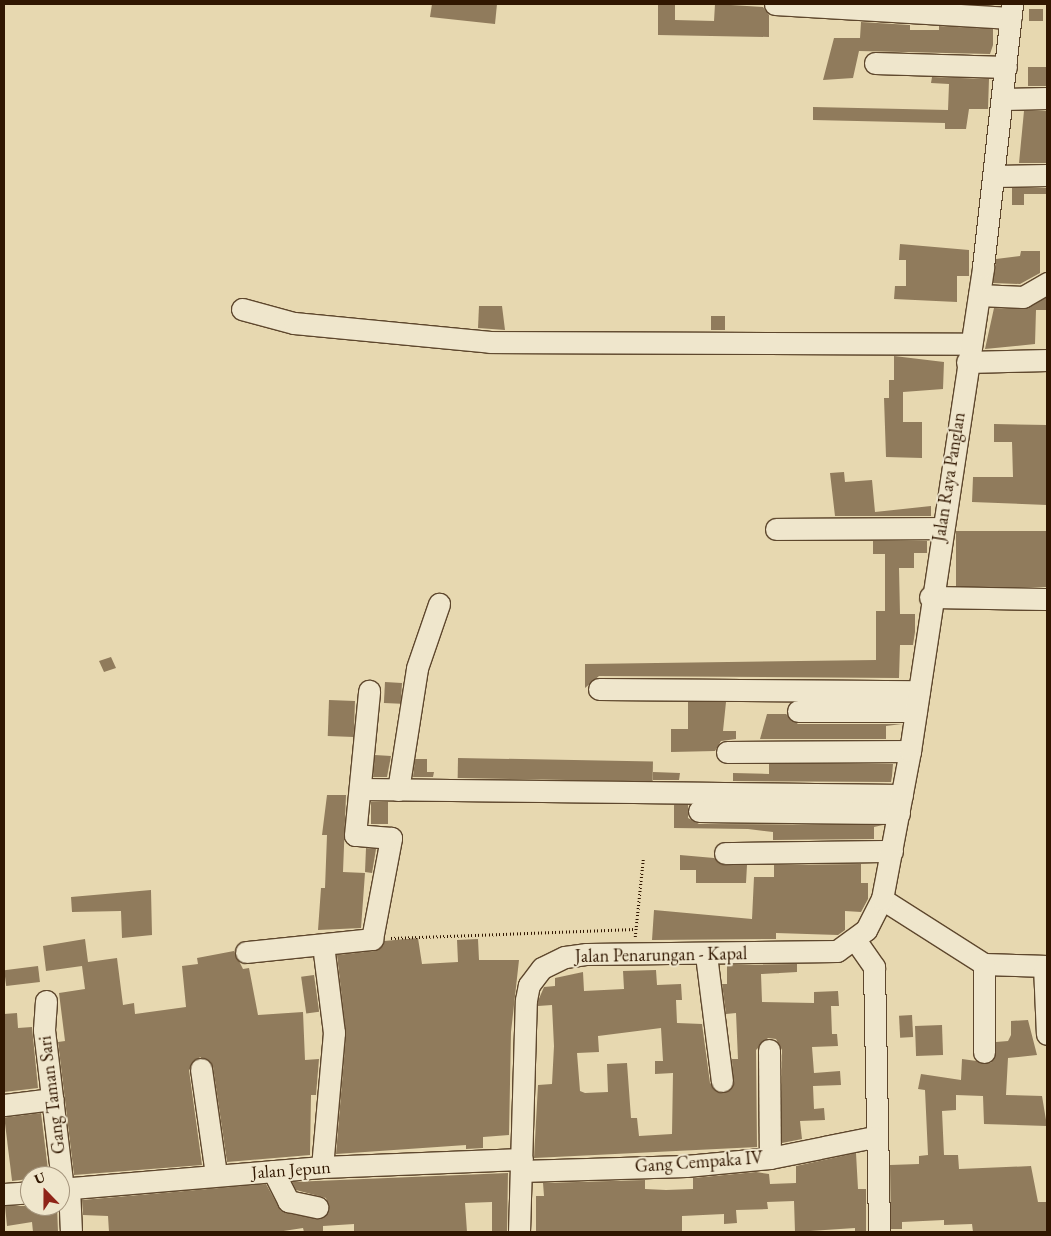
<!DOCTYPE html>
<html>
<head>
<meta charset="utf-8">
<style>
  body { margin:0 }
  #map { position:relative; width:1051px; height:1236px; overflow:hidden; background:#e7d8b0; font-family:"EB Garamond",serif }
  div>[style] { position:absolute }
  .building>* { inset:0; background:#907b5c; transform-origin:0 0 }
  .path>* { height:2.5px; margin-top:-1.25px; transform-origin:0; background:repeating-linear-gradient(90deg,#311701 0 1px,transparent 0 3.5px) }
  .roads { filter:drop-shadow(1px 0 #5e472d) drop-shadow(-1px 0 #5e472d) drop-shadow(0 1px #5e472d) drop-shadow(0 -1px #5e472d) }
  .minor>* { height:21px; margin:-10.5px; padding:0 10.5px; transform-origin:10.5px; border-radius:10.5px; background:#efe6cc }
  span { translate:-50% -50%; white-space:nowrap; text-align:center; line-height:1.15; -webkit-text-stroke:4px #efe6cc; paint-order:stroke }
  .street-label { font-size:18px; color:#311701 }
  .frame { position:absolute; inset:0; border:5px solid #311701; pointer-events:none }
  .north { position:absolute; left:20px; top:1166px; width:50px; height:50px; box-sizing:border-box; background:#efe6cc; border:1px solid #a3937b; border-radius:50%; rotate:338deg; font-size:14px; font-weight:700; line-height:20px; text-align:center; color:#311701 }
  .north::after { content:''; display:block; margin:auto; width:18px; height:22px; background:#8f2418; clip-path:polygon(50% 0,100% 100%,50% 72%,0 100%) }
</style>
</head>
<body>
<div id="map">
  <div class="building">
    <i style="clip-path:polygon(432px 4px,497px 4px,495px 24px,430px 17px)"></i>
    <i style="clip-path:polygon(658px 4px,675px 4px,675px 20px,714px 21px,715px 4px,763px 7px,769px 15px,769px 37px,658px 35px)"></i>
    <i style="left:1029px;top:9px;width:14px;height:12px"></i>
    <i style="clip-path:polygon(861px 22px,910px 25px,910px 30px,939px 30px,939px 26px,993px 29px,993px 45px,990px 54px,859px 51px,853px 78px,823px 80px,834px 38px,860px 38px)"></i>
    <i style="left:1047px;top:67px;width:19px;height:19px;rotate:90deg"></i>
    <i style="clip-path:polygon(932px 77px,989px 79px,988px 109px,969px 109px,966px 129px,945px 129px,945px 123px,813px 120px,813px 107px,948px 110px,949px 84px,931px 83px)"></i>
    <i style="clip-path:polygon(1024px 111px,1046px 111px,1047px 163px,1019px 163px)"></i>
    <i style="clip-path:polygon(1012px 188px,1047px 188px,1047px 194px,1024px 194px,1024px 205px,1012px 205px)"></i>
    <i style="clip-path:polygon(900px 244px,969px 250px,969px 276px,957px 276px,957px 302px,894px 299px,895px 286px,906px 286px,906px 260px,899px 260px)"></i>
    <i style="clip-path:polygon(1021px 251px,1040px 251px,1040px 273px,1020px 284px,993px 283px,996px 259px,1020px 256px)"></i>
    <i style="clip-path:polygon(1047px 297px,1047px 310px,1036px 310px,1035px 344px,985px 349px,994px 308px,1023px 309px)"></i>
    <i style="clip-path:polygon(479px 306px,502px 306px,505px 330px,478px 328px)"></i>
    <i style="left:711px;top:316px;width:14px;height:14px"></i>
    <i style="clip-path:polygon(894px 356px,944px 362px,943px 389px,903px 392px,903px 422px,922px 422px,922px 458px,886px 457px,884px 398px,889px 398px,889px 380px,894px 380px)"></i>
    <i style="clip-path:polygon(994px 424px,1047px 425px,1047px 505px,972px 502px,973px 477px,1013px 477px,1012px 442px,994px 442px)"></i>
    <i style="clip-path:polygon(844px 472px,845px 482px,872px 480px,875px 512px,931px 506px,931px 516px,835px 516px,830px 473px)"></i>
    <i style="left:1047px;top:531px;width:56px;height:91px;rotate:90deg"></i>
    <i style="clip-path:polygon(873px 541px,927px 541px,927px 553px,914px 553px,914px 568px,899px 568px,900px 614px,915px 614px,915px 632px,913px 645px,900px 645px,899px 678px,599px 676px,585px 688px,585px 664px,876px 660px,876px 611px,885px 611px,885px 554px,873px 554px)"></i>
    <i style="clip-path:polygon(111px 657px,116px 668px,104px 672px,99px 661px)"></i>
    <i style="left:385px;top:682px;width:17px;height:21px;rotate:3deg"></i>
    <i style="left:329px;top:700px;width:26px;height:36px;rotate:2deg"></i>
    <i style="clip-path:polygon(688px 702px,726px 702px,723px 731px,736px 731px,736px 739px,721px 741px,715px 751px,671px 752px,671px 729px,688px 729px)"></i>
    <i style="clip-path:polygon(767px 714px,786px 714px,798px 724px,902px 724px,886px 726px,886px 739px,760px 739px)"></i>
    <i style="clip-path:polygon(375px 755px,391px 756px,387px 777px,373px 777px)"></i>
    <i style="left:458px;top:758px;width:195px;height:20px;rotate:1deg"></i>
    <i style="clip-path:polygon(415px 759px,427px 759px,427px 772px,434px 772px,433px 777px,413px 777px)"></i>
    <i style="clip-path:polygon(769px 764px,893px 764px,892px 776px,891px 782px,733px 781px,733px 773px,769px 774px)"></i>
    <i style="clip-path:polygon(653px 772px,680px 773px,679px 780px,653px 780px)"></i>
    <i style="clip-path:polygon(327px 795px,346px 795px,343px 872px,365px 873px,361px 928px,318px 930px,321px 888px,325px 888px,327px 835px,322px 835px)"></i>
    <i style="left:371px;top:802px;width:17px;height:22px"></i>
    <i style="clip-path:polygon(674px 805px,688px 805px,688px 818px,699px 824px,883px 825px,874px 827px,874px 839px,773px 840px,773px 832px,748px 829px,674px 828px)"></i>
    <i style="clip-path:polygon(366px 848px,376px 849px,372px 873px,365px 872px)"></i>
    <i style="clip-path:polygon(680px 855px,714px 858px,725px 865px,747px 865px,746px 883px,696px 883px,696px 870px,680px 870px)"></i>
    <i style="clip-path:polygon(861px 864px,861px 883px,868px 883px,868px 899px,861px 912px,845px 911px,845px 930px,838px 935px,776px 933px,776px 939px,652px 940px,654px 910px,752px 919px,754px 877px,774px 877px,774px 865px)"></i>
    <i style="clip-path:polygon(151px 890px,152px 935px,122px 938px,121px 911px,72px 912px,71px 897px)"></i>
    <i style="clip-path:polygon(418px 938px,422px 964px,458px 962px,457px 940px,478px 939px,479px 960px,519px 960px,511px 1032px,509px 1135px,483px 1137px,483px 1148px,466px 1149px,466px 1145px,336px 1154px,346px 1034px,337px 955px,374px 951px,384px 941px)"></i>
    <i style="clip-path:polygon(85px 939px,88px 962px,117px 958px,123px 1005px,134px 1003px,135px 1014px,186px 1007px,182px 966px,198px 964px,197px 958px,234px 951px,243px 969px,249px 968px,258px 1015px,303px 1012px,305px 1060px,319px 1059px,316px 1095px,311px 1095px,310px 1155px,227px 1162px,213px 1067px,200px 1057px,189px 1070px,202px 1165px,74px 1175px,58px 1042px,65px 1041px,59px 993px,85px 989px,82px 966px,46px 971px,43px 946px)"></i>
    <i style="clip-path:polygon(evenodd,797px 964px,797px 972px,761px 974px,762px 1002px,814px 1003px,814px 992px,838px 991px,839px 1006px,831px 1006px,832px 1034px,837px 1034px,838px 1046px,812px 1047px,814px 1073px,840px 1071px,841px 1085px,813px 1086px,814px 1109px,824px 1108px,825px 1120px,800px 1121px,802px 1139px,782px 1143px,782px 1050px,776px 1039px,768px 1038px,756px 1050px,757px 1147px,534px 1158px,538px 1085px,552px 1084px,554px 1046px,552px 1005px,538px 1006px,538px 1001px,544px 987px,555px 986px,555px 978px,583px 972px,584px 991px,624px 989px,623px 971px,656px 970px,657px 985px,681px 984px,682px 1000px,676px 1000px,677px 1023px,702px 1024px,710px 1083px,723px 1093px,733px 1086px,732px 1059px,738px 1059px,736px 1013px,726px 1014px,722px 984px,727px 984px,727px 965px,797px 964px,661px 1028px,663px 1061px,655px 1061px,655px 1074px,673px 1073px,672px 1134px,639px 1136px,637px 1118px,631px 1118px,627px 1063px,607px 1064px,608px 1092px,585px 1093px,580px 1091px,577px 1053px,599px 1052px,598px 1036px,661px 1028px)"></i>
    <i style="left:38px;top:966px;width:16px;height:34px;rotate:83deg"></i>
    <i style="left:314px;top:975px;width:37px;height:13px;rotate:82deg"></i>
    <i style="clip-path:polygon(17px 1013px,18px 1028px,32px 1027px,38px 1088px,4px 1092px,4px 1014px)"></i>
    <i style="left:912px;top:1015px;width:22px;height:13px;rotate:87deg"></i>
    <i style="clip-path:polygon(1028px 1020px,1037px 1055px,1008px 1058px,1006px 1095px,1042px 1096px,1047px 1126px,984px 1124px,983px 1096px,956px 1095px,956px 1110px,942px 1111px,944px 1155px,958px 1155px,959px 1169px,1031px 1166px,1038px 1202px,1047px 1202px,1047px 1232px,973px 1232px,972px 1224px,944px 1225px,944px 1220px,902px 1222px,902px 1229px,891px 1229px,890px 1165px,919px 1164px,919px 1156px,928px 1155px,925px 1090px,918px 1089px,921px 1074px,961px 1080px,962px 1059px,991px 1063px,996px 1042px,1008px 1041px,1011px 1035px,1011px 1021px)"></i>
    <i style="left:942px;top:1025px;width:30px;height:27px;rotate:88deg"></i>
    <i style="left:41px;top:1113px;width:64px;height:37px;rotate:83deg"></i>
    <i style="clip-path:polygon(856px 1153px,858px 1189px,866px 1189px,866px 1232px,855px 1232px,855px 1228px,795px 1232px,794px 1201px,767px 1202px,768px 1209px,736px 1210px,737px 1223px,724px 1224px,724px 1214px,682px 1216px,682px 1232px,536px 1232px,536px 1196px,544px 1196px,543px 1183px,645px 1180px,645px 1189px,666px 1190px,693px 1189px,693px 1178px,756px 1172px,769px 1174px,770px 1184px,796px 1183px,796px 1166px)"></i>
    <i style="clip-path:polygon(508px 1173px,507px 1232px,492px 1232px,492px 1202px,465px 1203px,467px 1232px,354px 1232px,354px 1224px,323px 1226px,323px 1232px,304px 1232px,303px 1228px,277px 1232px,109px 1232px,108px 1216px,83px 1215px,82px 1200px,266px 1184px,281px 1211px,320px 1219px,329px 1210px,326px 1198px,296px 1190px,292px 1182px)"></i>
    <i style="clip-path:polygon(5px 1206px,57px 1206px,58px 1232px,33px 1232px,32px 1222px,7px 1226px)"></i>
  </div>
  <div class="path">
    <i style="left:635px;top:937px;width:78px;rotate:-84.1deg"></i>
    <i style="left:391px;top:938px;width:244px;rotate:-2.1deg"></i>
  </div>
  <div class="roads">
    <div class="minor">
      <i style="left:775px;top:4px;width:236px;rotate:3.4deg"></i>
      <i style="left:875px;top:63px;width:131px;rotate:1.7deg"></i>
      <i style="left:1004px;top:99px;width:43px;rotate:-1.3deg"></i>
      <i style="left:995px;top:176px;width:52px;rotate:-1.1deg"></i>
      <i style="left:979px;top:295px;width:44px;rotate:2.6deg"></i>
      <i style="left:1023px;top:297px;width:28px;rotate:-30deg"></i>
      <i style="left:242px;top:309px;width:54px;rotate:15.1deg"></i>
      <i style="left:294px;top:323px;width:197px;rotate:5.5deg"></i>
      <i style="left:490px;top:342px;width:481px;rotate:0.2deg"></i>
      <i style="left:967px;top:362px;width:80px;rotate:-1.4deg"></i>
      <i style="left:776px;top:529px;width:166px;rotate:-0.3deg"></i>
      <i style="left:930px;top:597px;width:117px;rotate:1deg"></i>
      <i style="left:599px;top:689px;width:320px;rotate:0.4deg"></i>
      <i style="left:798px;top:711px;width:118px"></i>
      <i style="left:727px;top:752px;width:183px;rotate:-0.3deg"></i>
      <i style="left:360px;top:789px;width:542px;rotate:0.63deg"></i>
      <i style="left:398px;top:790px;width:123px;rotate:-81.1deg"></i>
      <i style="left:417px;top:668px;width:68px;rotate:-71deg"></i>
      <i style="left:699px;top:811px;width:200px;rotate:0.6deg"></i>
      <i style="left:725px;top:853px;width:167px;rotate:-0.7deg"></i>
      <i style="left:882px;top:899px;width:121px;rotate:32.5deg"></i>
      <i style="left:984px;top:964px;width:63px;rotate:1.8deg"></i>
      <i style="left:856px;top:941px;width:32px;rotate:55deg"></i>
      <i style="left:874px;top:967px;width:265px;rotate:88.9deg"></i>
      <i style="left:246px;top:952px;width:127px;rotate:-5.9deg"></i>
      <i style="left:372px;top:939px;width:103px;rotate:-79.3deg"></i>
      <i style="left:391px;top:838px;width:36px;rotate:-175deg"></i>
      <i style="left:355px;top:835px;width:145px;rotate:-84.4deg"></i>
      <i style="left:706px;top:955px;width:127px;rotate:82.8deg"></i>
      <i style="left:984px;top:964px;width:88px;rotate:90deg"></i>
      <i style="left:1044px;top:966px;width:68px;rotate:87.5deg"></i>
      <i style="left:46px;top:1001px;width:29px;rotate:94deg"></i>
      <i style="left:44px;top:1030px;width:160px;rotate:83.2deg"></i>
      <i style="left:769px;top:1050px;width:108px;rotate:89.5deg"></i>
      <i style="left:201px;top:1069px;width:107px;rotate:81.9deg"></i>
      <i style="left:4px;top:1105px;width:49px;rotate:-7deg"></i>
      <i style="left:322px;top:1167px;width:135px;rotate:-84.9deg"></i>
      <i style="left:334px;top:1033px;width:89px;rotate:-97.1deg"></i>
      <i style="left:273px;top:1171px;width:34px;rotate:63deg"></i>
      <i style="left:288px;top:1201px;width:30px;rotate:12deg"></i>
      <i style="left:521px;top:1171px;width:165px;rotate:-1.7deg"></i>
      <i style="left:686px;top:1166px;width:84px;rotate:-5.4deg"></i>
      <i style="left:770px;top:1158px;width:106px;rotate:-11.4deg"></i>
      <i style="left:69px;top:1188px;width:44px;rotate:87.4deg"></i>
      <i style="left:60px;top:1189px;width:263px;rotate:-4.8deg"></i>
      <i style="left:322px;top:1167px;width:200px;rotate:-2.3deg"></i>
      <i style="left:4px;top:1194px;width:26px;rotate:-4deg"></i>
      <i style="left:519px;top:1232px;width:232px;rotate:-88.3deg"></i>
      <i style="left:526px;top:1000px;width:15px;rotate:-79deg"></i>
      <i style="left:529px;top:985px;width:21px;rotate:-53deg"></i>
      <i style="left:542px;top:968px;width:25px;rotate:-26deg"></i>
      <i style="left:565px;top:957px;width:22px;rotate:-8deg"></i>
      <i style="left:587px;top:954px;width:250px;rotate:-0.7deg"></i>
      <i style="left:837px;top:951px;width:36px;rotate:-36deg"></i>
      <i style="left:866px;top:930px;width:35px;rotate:-63deg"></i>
      <i style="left:882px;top:899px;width:151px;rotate:-79.3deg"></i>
      <i style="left:910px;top:751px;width:489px;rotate:-81.4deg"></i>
      <i style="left:983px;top:267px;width:265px;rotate:-83.7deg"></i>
    </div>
  </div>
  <div class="street-label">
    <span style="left:949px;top:477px;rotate:-81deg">Jalan Raya Panglan</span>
    <span style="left:661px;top:955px;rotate:-1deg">Jalan Penarungan - Kapal</span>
    <span style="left:52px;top:1095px;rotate:-97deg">Gang Taman Sari</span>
    <span style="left:699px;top:1162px;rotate:-4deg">Gang Cempaka IV</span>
    <span style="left:291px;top:1170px;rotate:-4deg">Jalan Jepun</span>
  </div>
  <div class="frame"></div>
  <div class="north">U</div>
</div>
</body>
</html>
